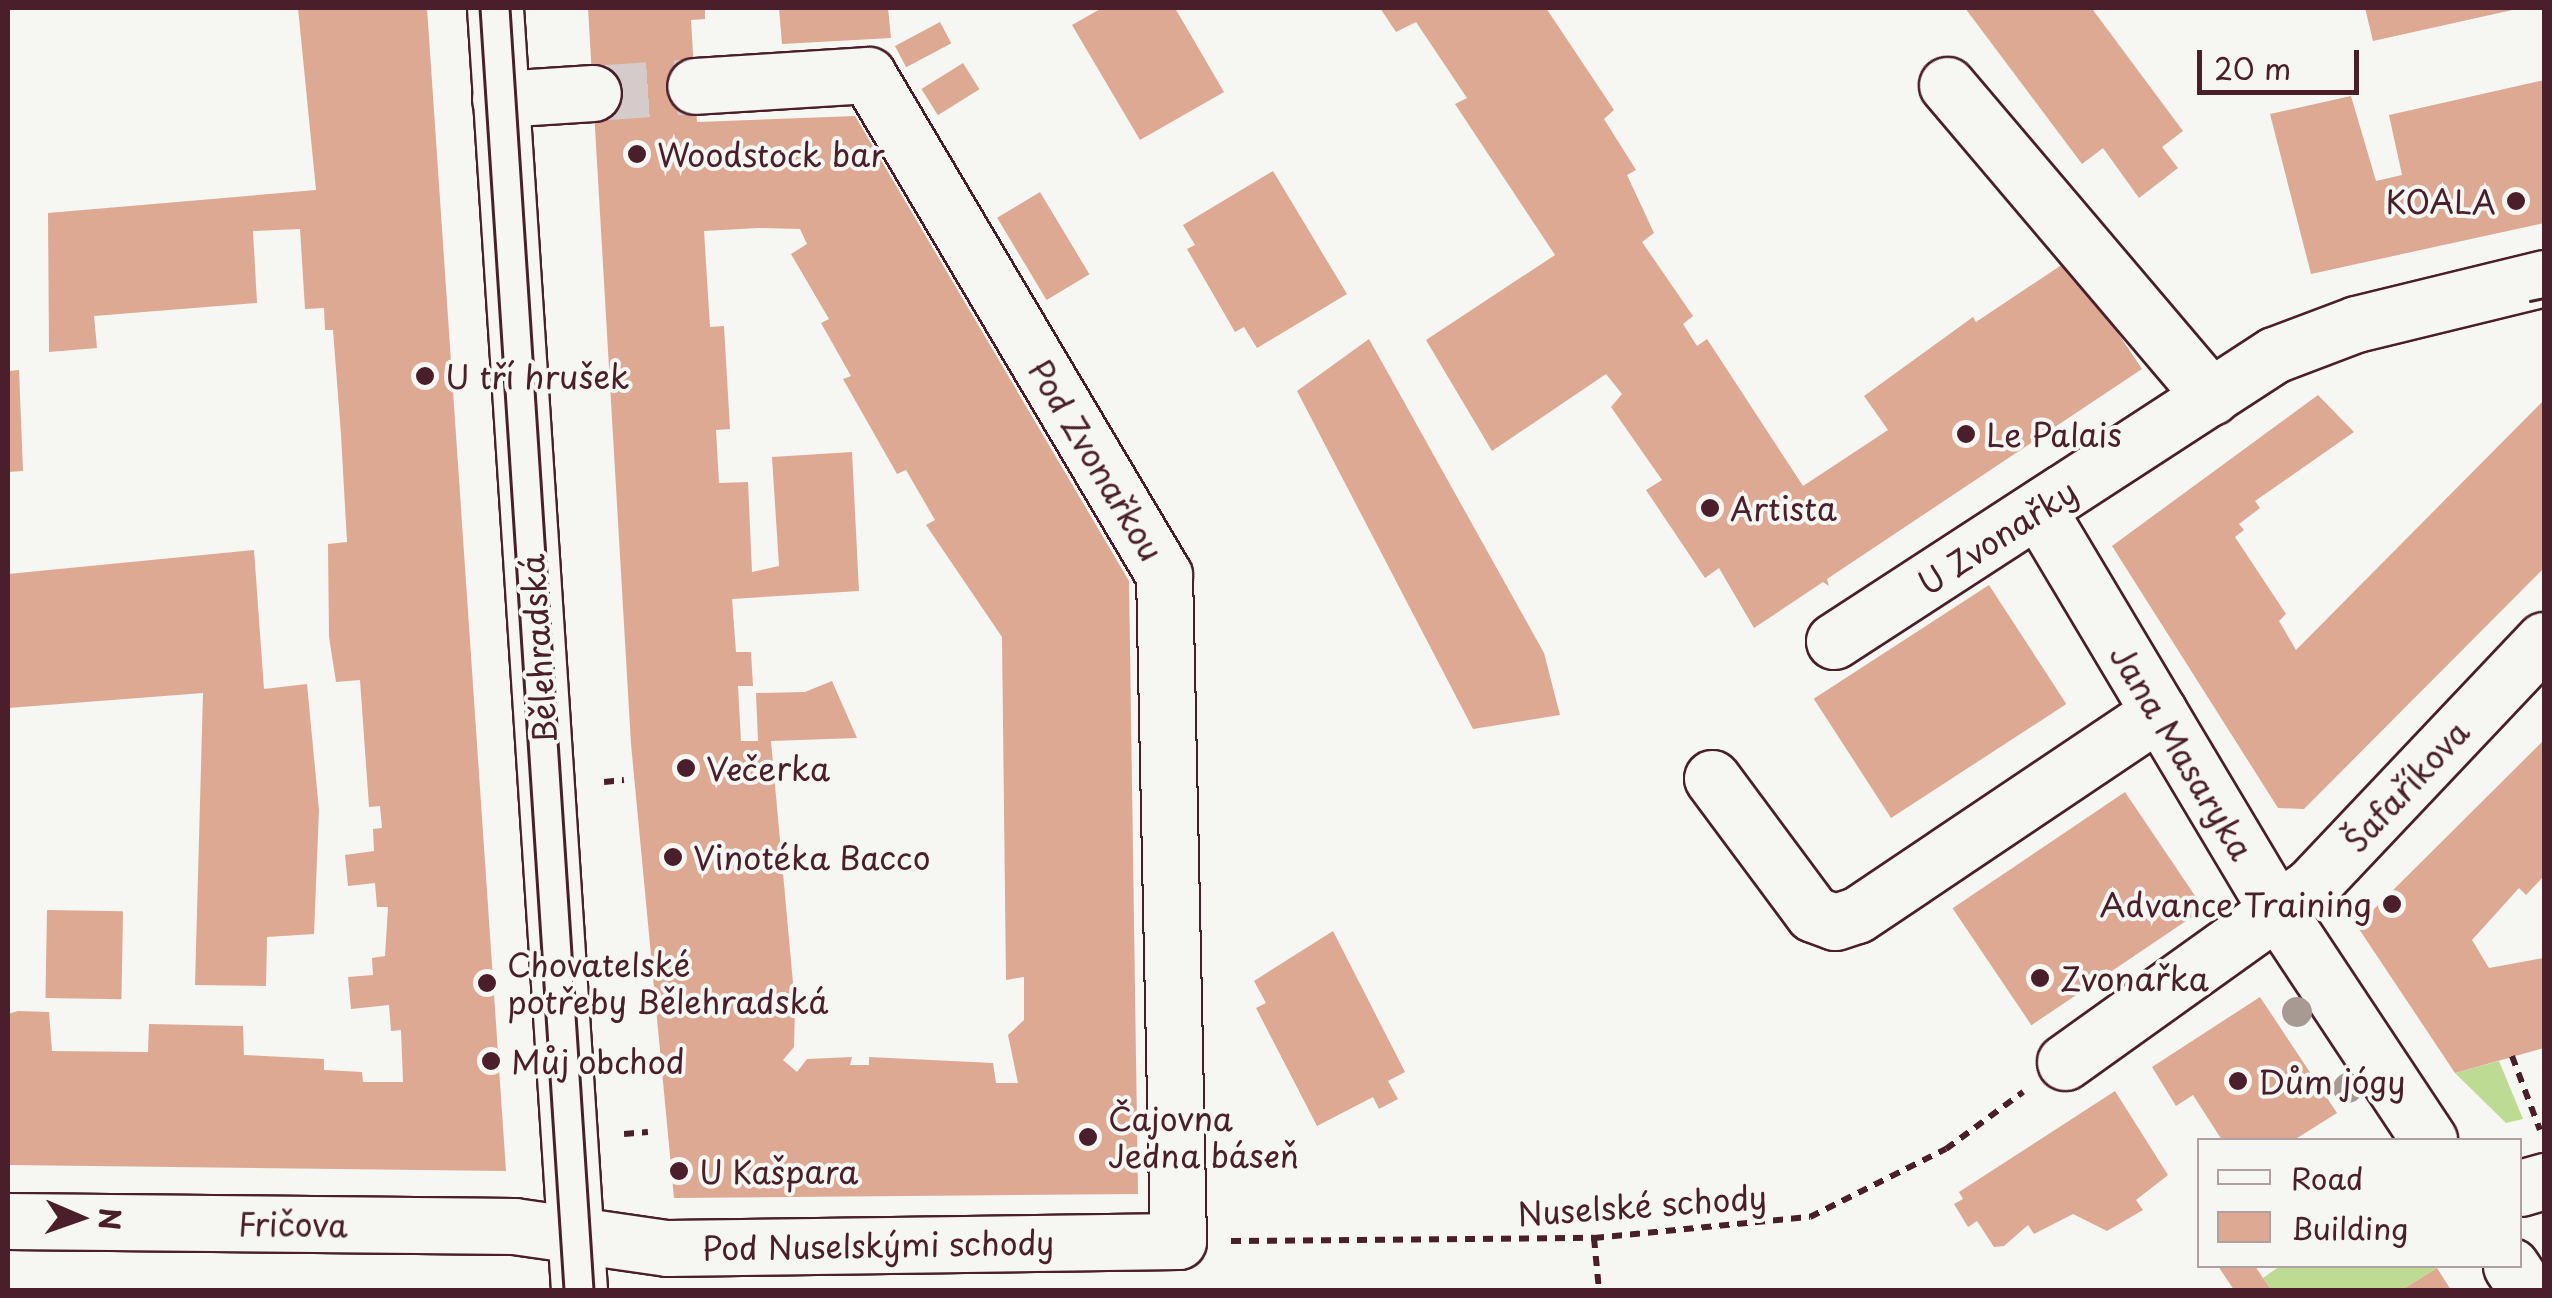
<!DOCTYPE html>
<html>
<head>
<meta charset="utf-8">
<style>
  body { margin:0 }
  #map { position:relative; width:2552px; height:1298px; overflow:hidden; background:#f6f6f2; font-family:"Playpen Sans",sans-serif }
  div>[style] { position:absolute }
  .green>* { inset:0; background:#bddb93 }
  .building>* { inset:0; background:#dda992; transform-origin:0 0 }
  .minor-tunnel>* { height:55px; margin-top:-27.5px; transform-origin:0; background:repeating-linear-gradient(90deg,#d4cbca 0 55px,transparent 0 83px) }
  .path>* { height:6px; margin-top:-3px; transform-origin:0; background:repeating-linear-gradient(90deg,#4a1f2b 0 10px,transparent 0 18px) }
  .roads { filter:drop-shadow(2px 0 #4a1f2b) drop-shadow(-2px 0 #4a1f2b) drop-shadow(0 2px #4a1f2b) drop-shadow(0 -2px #4a1f2b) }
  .minor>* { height:55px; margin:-27.5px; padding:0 27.5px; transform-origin:27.5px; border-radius:27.5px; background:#f6f6f2 }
  .tram>* { height:2.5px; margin:-1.25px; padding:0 1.25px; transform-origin:1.25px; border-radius:1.25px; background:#4a1f2b }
  .trees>* { width:30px; height:30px; margin:-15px; border-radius:50%; background:#a79a93 }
  .dots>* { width:28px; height:28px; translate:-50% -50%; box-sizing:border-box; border:5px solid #f6f6f2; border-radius:50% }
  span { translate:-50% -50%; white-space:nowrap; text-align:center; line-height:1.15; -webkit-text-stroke:8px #f6f6f2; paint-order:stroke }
  .poi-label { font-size:32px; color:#4a1f2b }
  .left { translate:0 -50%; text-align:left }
  .right { translate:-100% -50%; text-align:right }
  .street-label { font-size:32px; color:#4a1f2b }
  .frame { position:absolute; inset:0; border:10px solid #4a1f2b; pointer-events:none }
  .legend { position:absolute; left:2197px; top:1138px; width:325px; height:130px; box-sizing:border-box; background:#f6f6f2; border:2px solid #b1a0a2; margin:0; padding:12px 18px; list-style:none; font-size:30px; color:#4a1f2b }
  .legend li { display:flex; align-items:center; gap:20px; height:50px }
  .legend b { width:50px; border:2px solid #b1a0a2 }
  .north { position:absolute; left:30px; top:1168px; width:100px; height:100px; -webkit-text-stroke:8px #f6f6f2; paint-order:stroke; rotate:92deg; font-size:28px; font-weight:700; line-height:40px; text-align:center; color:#4a1f2b }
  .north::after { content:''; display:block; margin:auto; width:35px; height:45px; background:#4a1f2b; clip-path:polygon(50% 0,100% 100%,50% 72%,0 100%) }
  .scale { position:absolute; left:2197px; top:50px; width:162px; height:45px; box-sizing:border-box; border:5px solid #4a1f2b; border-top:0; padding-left:12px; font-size:30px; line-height:35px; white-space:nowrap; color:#4a1f2b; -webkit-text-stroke:8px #f6f6f2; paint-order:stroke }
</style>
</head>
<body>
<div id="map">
  <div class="green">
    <i style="clip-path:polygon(2499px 1061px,2523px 1119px,2506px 1123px,2455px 1073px)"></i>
    <i style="clip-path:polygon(2280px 1266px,2435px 1266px,2437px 1268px,2402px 1290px,2271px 1290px,2263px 1278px)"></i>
  </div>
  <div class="building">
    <i style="clip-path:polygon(298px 8px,427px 8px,506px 1171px,8px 1165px,8px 1014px,18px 1011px,49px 1012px,52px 1051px,148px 1052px,149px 1024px,243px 1026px,244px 1055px,324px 1059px,324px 1070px,362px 1072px,363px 1082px,403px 1082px,401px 1030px,391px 1031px,389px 1005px,351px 1009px,348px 977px,373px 975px,372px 958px,385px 956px,388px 907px,377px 907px,375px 883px,348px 886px,345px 855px,374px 851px,373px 829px,382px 828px,380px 806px,369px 807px,360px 680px,336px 682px,329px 637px,328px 544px,347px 542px,341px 435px,333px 330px,325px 330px,324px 308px,305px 309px,300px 229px,253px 231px,257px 303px,94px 316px,97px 348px,49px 352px,48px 213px,316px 190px)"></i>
    <i style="clip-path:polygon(evenodd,588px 8px,705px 8px,705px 19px,691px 20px,697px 122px,855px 116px,1129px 581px,1138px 1194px,674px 1198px,631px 744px,588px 8px,758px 228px,800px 229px,807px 244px,791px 254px,829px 319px,821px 323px,851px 376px,843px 379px,897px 474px,906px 470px,935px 520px,926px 525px,1002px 637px,1006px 980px,1024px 977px,1024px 1020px,1008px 1035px,1018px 1083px,996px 1083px,993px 1063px,869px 1057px,869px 1065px,850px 1065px,852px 1057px,807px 1059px,797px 1072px,783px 1060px,794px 1047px,795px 1005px,771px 741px,857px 738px,832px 681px,805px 692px,756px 693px,758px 741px,741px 741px,738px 686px,753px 686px,751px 652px,736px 652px,732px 599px,859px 591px,852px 452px,772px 457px,779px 566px,752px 572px,748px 482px,719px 483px,716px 430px,730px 429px,724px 326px,710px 327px,704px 231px,758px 228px)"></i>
    <i style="clip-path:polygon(779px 8px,888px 8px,891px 38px,782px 44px)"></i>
    <i style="clip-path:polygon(1102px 8px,1175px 8px,1224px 92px,1140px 140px,1072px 25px)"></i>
    <i style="clip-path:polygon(1380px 8px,1546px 8px,1614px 110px,1604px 119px,1636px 170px,1627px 175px,1654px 233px,1642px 242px,1693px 316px,1683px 324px,1697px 346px,1707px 339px,1803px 486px,1888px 430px,1864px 396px,1973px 317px,1976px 322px,2069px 260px,2142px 369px,1827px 579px,1829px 586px,1823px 582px,1754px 628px,1719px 568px,1705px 578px,1646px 490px,1662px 480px,1611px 407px,1622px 394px,1606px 374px,1492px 451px,1426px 340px,1555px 255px,1455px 104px,1467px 98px,1416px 22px,1396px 32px)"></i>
    <i style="clip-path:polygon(1965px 8px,2093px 10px,2183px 131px,2162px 147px,2178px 168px,2139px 198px,2103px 148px,2082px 164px)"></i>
    <i style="clip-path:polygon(2365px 8px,2517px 8px,2517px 9px,2373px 41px)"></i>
    <i style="left:940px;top:22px;width:24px;height:51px;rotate:62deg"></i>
    <i style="left:963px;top:63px;width:31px;height:49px;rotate:58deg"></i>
    <i style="clip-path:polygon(2544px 80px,2544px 223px,2311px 274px,2270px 114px,2351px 96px,2376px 181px,2402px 175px,2389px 115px)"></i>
    <i style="clip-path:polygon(1273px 171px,1347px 294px,1257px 348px,1244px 327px,1235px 332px,1187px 249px,1195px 245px,1183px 225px)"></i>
    <i style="left:1040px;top:192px;width:96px;height:50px;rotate:59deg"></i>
    <i style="clip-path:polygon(1369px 339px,1544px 653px,1560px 715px,1473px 729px,1297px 391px)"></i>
    <i style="clip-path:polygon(19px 370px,23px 471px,8px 472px,8px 371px)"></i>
    <i style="clip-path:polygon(2318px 395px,2354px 432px,2255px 501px,2260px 508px,2239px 524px,2244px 530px,2235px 537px,2286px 614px,2279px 621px,2296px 650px,2544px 400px,2544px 568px,2304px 809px,2278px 808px,2112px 546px)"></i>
    <i style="clip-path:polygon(254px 550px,264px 689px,307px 684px,319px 810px,314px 934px,267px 937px,266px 986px,195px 985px,203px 693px,8px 708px,8px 574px)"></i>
    <i style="left:1989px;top:585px;width:142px;height:209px;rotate:57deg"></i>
    <i style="clip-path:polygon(2544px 740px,2544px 876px,2526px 895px,2519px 888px,2472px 940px,2489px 968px,2544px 958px,2544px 1048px,2455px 1073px,2357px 926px)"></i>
    <i style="left:2125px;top:792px;width:141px;height:208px;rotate:56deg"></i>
    <i style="left:47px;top:910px;width:76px;height:88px;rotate:1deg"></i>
    <i style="clip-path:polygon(1333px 931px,1405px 1072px,1388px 1081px,1398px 1099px,1379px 1109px,1373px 1097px,1317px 1126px,1256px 1008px,1266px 1003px,1254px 981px)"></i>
    <i style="clip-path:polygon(2260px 997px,2337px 1113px,2294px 1140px,2222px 1140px,2193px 1095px,2176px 1106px,2152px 1067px)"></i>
    <i style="clip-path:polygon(2115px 1091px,2168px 1175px,2136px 1200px,2143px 1210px,2107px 1231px,2073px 1214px,2034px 1234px,2028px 1225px,2004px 1246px,1994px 1247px,1977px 1221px,1968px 1227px,1954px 1204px,1963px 1199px,1959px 1192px)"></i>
    <i style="clip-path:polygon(2218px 1266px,2255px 1266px,2271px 1290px,2234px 1290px)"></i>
    <i style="clip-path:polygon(2437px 1268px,2451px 1290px,2402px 1290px)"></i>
  </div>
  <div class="minor-tunnel">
    <i style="left:593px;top:93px;width:102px;rotate:-3.9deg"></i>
  </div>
  <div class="path">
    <i style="left:604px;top:782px;width:20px;rotate:-6deg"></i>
    <i style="left:2512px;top:1056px;width:79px;rotate:69.3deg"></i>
    <i style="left:624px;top:1134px;width:24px;rotate:-5deg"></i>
    <i style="left:1594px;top:1238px;width:52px;rotate:84.5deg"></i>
    <i style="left:1231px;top:1241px;width:363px;rotate:-0.5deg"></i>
    <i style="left:1594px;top:1238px;width:217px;rotate:-5.6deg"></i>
    <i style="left:1810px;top:1217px;width:152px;rotate:-26.6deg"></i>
    <i style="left:1946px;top:1149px;width:96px;rotate:-36.5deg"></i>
  </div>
  <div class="roads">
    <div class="minor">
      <i style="left:495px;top:8px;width:1285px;rotate:86.25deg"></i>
      <i style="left:1947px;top:85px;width:409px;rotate:49.7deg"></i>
      <i style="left:500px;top:99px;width:93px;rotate:-3.7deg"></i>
      <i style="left:2039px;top:511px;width:468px;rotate:59.2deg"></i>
      <i style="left:2279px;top:913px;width:272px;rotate:56.5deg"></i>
      <i style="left:1834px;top:641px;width:525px;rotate:-33.02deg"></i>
      <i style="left:2274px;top:355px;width:88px;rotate:-20.7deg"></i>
      <i style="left:2356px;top:324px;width:194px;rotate:-13.7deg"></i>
      <i style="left:1712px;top:778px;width:169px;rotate:53.4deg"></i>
      <i style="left:1813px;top:914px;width:23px;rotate:20deg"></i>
      <i style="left:1835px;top:922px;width:23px;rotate:-18deg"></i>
      <i style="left:1857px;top:915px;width:364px;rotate:-33.9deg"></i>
      <i style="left:2065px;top:1062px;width:304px;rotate:-35.6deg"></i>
      <i style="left:2312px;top:885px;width:337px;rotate:-46.6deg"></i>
      <i style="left:2520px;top:1188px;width:25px;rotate:-16deg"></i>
      <i style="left:8px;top:1221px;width:506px;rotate:0.57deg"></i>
      <i style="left:514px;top:1226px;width:155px;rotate:8.2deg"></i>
      <i style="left:667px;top:1248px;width:511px;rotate:-0.78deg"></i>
      <i style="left:1178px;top:1241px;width:666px;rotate:-91.2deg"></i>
      <i style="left:1164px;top:575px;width:581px;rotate:-120.63deg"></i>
      <i style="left:868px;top:75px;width:173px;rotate:176.4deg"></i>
      <i style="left:2511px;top:1266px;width:29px;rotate:56deg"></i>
    </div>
  </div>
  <div class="tram">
    <i style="left:480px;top:8px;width:1285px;rotate:86.25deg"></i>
    <i style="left:510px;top:8px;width:1285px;rotate:86.25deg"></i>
    <i style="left:2530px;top:301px;width:14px;rotate:-12deg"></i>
  </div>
  <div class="trees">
    <i style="left:2297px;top:1012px"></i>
    <i style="left:2348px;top:1088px"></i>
  </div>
  <div class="dots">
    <i style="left:637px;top:154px;background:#4a1f2b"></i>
    <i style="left:2516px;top:201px;background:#4a1f2b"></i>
    <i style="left:425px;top:376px;background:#4a1f2b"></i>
    <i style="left:1966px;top:434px;background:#4a1f2b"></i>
    <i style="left:1710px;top:508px;background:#4a1f2b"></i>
    <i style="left:686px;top:768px;background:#4a1f2b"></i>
    <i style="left:673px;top:857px;background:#4a1f2b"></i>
    <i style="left:2392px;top:904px;background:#4a1f2b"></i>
    <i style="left:2040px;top:978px;background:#4a1f2b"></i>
    <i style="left:487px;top:983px;background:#4a1f2b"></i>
    <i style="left:491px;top:1061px;background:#4a1f2b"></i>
    <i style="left:2238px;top:1081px;background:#4a1f2b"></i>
    <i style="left:1088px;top:1137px;background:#4a1f2b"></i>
    <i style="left:679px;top:1171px;background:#4a1f2b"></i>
  </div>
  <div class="poi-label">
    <span class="left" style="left:657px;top:154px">Woodstock bar</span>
    <span class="right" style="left:2496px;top:201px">KOALA</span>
    <span class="left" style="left:445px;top:376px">U tří hrušek</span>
    <span class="left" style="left:1986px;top:434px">Le Palais</span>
    <span class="left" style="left:1730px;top:508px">Artista</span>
    <span class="left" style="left:706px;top:768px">Večerka</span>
    <span class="left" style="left:693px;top:857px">Vinotéka Bacco</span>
    <span class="right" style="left:2372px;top:904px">Advance Training</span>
    <span class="left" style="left:507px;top:983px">Chovatelské<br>potřeby Bělehradská</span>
    <span class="left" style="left:2060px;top:978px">Zvonařka</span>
    <span class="left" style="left:511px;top:1061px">Můj obchod</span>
    <span class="left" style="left:2258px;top:1081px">Dům jógy</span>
    <span class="left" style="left:1108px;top:1137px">Čajovna<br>Jedna báseň</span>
    <span class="left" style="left:699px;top:1171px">U Kašpara</span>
  </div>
  <div class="street-label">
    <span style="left:1096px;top:460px;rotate:59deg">Pod Zvonařkou</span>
    <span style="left:1997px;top:537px;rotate:-33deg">U Zvonařky</span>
    <span style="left:538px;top:649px;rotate:-94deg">Bělehradská</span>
    <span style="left:2182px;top:752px;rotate:59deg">Jana Masaryka</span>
    <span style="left:2406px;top:786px;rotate:-47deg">Šafaříkova</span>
    <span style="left:1642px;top:1205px;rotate:-4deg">Nuselské schody</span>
    <span style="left:293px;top:1224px;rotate:1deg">Fričova</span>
    <span style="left:878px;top:1245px;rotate:-1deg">Pod Nuselskými schody</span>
  </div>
  <div class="frame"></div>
  <ul class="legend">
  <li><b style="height:12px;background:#f6f6f2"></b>Road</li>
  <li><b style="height:28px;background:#dda992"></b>Building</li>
  </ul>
  <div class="north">N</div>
  <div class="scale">20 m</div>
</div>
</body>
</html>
